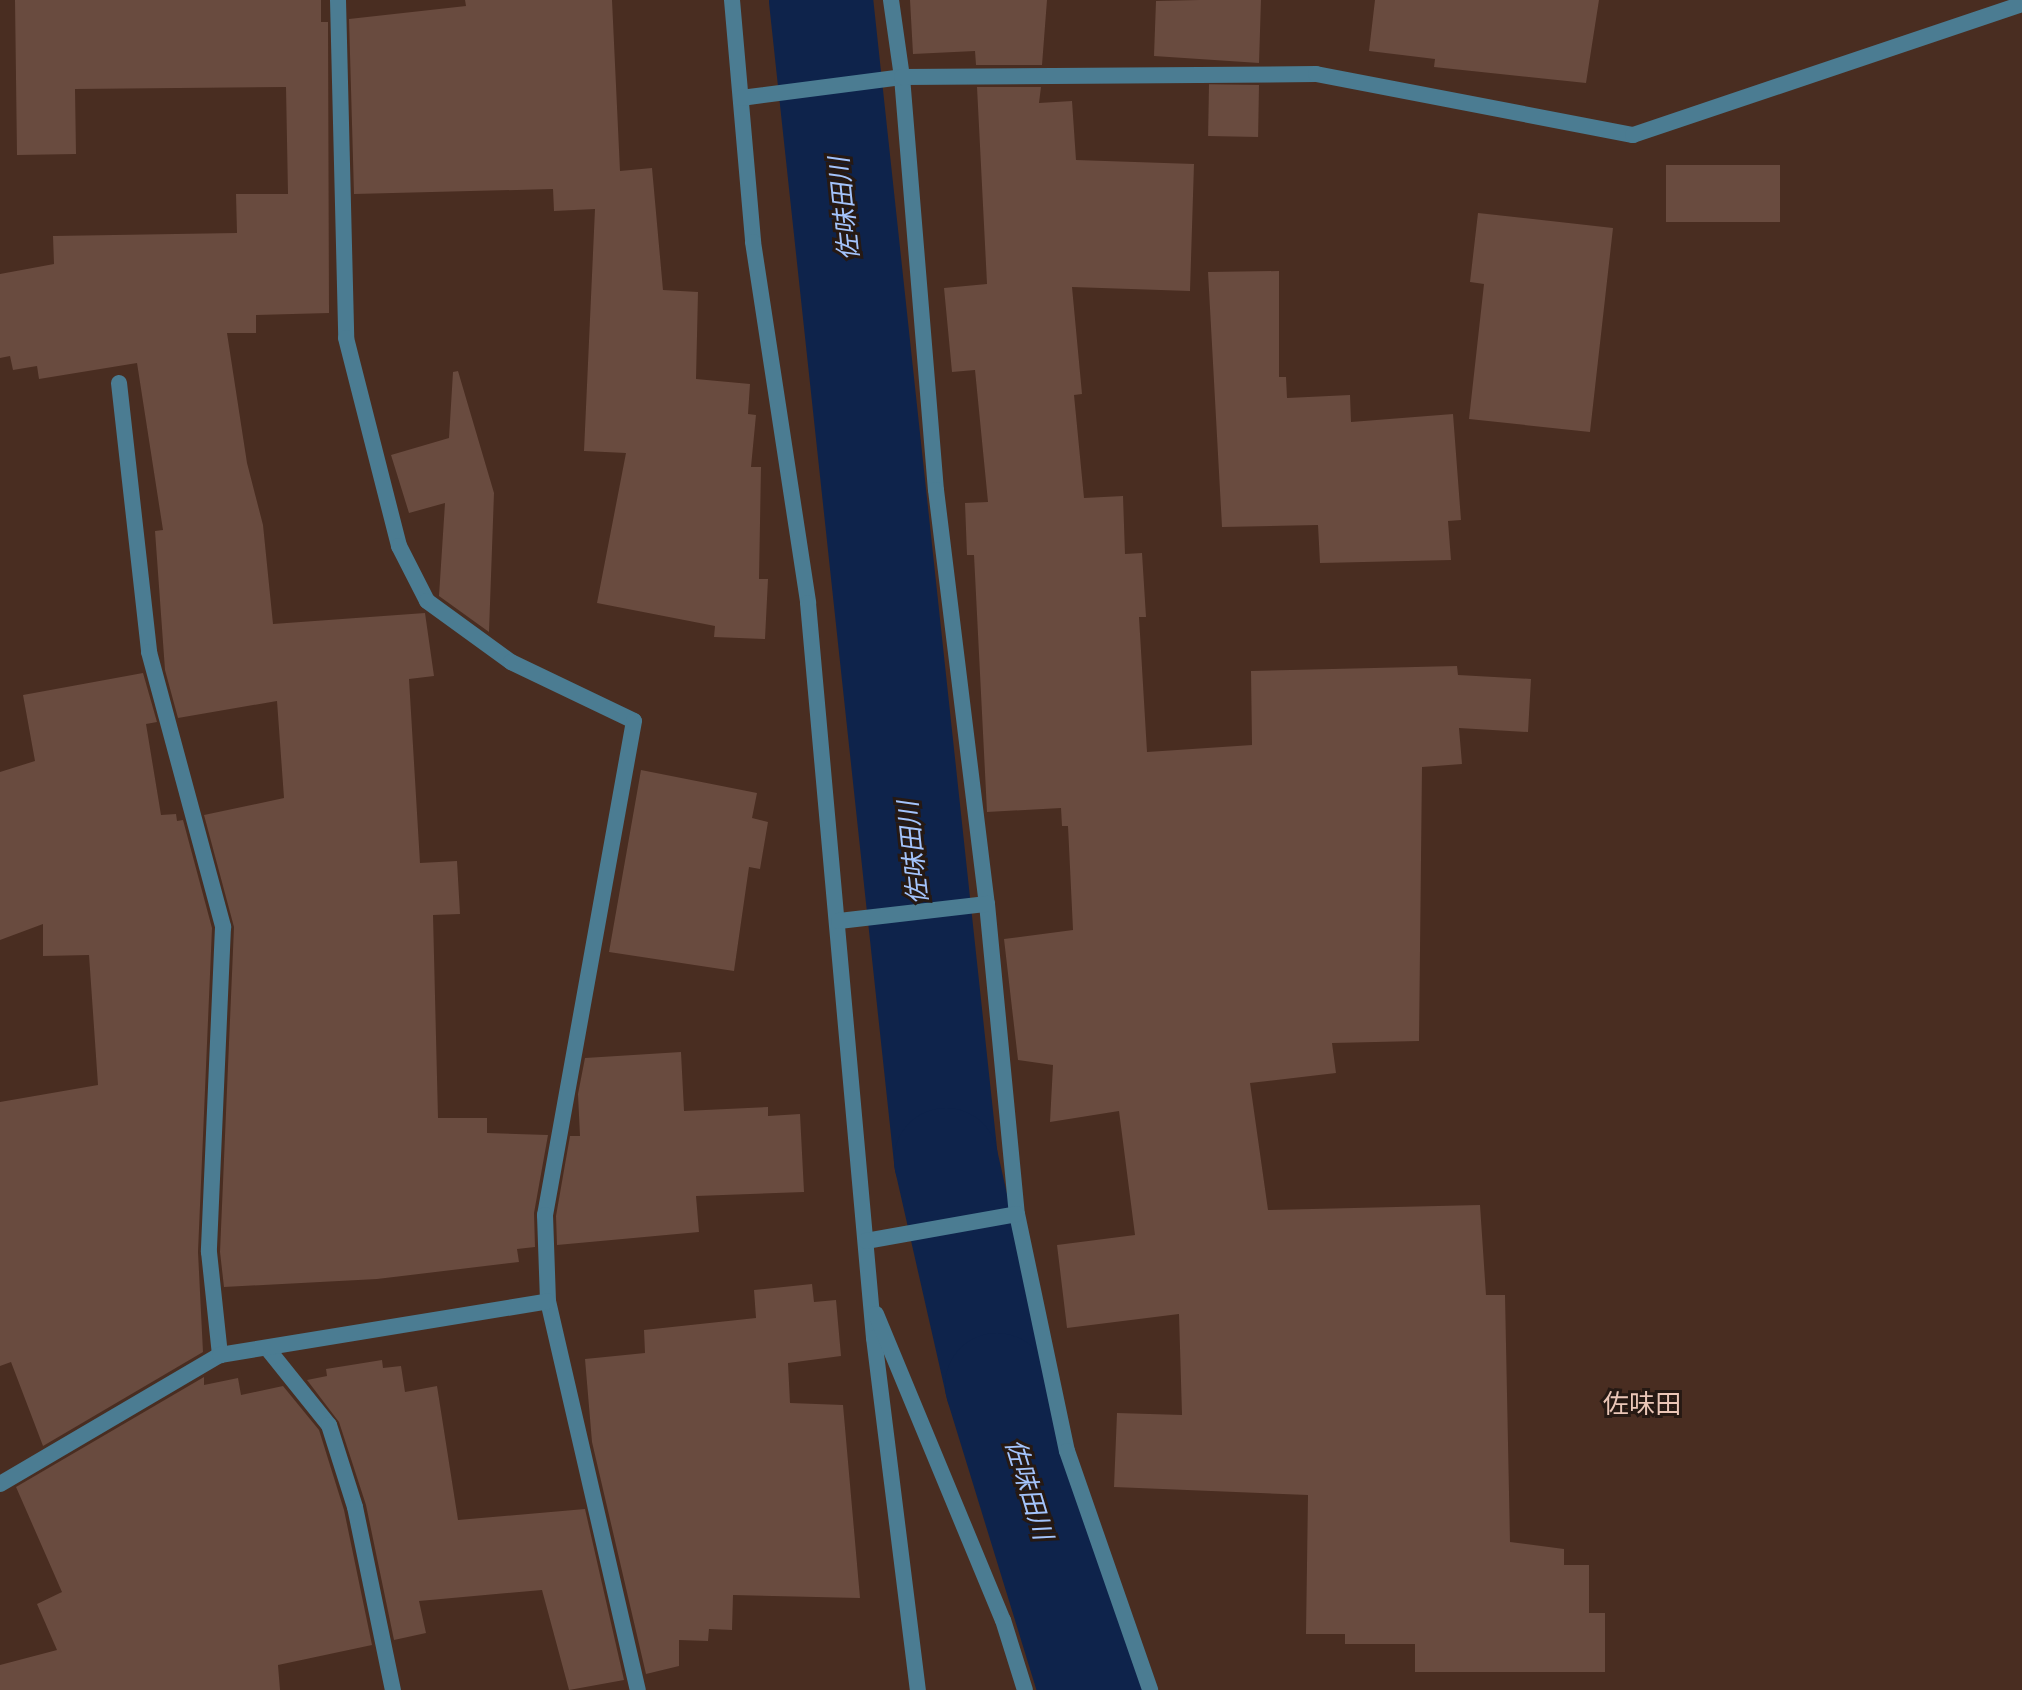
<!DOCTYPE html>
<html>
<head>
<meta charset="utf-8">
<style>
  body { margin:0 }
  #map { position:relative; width:2022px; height:1690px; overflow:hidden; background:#492d21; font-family:Lato,"Noto Sans JP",sans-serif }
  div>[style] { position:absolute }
  .river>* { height:104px; margin:-52px; padding:0 52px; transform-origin:52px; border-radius:52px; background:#0e234b }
  .building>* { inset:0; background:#694b3f; transform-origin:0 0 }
  .street>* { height:16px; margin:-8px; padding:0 8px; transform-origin:8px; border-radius:8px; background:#4b7c92 }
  span { translate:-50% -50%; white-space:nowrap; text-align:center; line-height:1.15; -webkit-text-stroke:6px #261913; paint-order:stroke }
  .water-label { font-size:26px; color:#a4c4fc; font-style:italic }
  .neighbourhood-label { font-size:26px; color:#eac6b7 }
</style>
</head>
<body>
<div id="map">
  <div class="river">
    <i style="left:821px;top:0;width:1167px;rotate:83.85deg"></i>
    <i style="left:946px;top:1160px;width:231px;rotate:77.2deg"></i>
    <i style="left:997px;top:1385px;width:319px;rotate:72.9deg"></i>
  </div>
  <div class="building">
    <i style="clip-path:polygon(15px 0,321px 0,321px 22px,328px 22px,329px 313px,256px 315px,256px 333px,227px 333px,247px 463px,263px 525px,273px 624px,425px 613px,434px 676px,409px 679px,420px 863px,457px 861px,460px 914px,433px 915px,438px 1118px,487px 1118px,487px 1133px,548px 1135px,534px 1213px,535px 1247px,517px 1249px,519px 1262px,377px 1279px,224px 1287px,220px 1252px,234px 927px,204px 815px,284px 798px,277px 701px,178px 718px,165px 670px,155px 531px,163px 530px,137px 363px,39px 379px,37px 366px,13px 370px,10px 356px,0 358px,0 274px,54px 264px,53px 236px,237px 233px,236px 194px,288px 194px,286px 87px,75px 89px,76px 154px,17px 155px)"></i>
    <i style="clip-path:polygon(465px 0,612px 0,620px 171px,652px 168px,663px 290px,698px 292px,696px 379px,750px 384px,748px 414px,756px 415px,751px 467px,761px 467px,759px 579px,768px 579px,765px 639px,714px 637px,715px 626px,597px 603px,626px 453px,584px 451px,595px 209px,554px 211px,553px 189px,354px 194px,349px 19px,466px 6px)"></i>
    <i style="clip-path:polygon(910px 0,1047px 0,1042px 65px,976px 65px,975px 51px,913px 54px)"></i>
    <i style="clip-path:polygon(1199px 0,1261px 0,1259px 63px,1154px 56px,1156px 1px)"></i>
    <i style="clip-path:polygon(1375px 0,1599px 0,1586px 83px,1434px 67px,1435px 59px,1369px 51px)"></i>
    <i style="left:1259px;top:85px;width:52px;height:50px;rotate:91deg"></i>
    <i style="clip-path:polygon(977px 87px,1041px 87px,1039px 103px,1072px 101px,1076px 160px,1194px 164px,1190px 291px,1072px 287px,1082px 394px,1074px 395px,1084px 498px,1123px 496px,1125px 554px,1142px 553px,1146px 617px,1139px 617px,1147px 752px,1252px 745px,1251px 671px,1457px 666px,1458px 675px,1531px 679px,1528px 732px,1459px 728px,1462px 764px,1422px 767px,1419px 1041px,1332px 1043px,1336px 1073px,1250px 1083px,1268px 1210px,1480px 1205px,1486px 1295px,1505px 1295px,1510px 1542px,1564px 1549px,1564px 1565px,1589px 1565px,1589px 1613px,1605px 1613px,1605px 1672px,1415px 1672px,1415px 1644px,1345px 1644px,1345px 1634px,1306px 1634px,1308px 1495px,1114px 1487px,1117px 1413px,1182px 1415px,1179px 1314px,1067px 1328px,1057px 1245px,1135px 1235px,1119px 1111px,1050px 1122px,1053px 1065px,1018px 1060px,1004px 939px,1073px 930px,1068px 826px,1062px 826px,1061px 808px,987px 812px,974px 555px,967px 555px,965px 503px,988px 502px,975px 370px,952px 372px,944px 288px,987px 284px)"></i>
    <i style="left:1780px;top:165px;width:57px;height:114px;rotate:90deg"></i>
    <i style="clip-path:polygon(1478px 213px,1613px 228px,1590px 432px,1469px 419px,1484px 284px,1470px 282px)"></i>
    <i style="clip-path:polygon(1279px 271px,1279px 377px,1286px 377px,1287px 398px,1350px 395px,1351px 422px,1453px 414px,1461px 520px,1448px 521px,1451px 560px,1320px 563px,1318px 525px,1222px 527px,1208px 272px)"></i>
    <i style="clip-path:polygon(458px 371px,494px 493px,489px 632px,439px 596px,445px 503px,409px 513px,391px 455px,449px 438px,453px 372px)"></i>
    <i style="clip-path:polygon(143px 673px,157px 722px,146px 724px,161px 815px,176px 814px,177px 821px,183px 820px,212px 928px,198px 1252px,203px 1352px,43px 1446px,11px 1362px,0 1366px,0 1102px,98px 1085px,89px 955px,43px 956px,43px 924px,0 940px,0 772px,35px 761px,23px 695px)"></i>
    <i style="clip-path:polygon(641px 770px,757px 793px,752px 818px,768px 822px,760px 869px,749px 867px,734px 971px,609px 952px)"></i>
    <i style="clip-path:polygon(681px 1052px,684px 1111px,768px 1107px,768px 1116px,800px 1114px,804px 1192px,696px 1196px,699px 1232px,557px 1245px,556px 1216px,570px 1136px,580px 1136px,578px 1094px,585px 1058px)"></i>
    <i style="clip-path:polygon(812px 1284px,814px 1302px,836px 1300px,841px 1356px,788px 1363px,790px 1403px,843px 1405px,860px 1598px,733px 1595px,732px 1630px,709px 1629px,708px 1641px,679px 1640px,679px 1666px,646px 1674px,592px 1442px,585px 1359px,645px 1353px,644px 1330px,756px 1318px,754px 1290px)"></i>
    <i style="clip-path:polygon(382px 1360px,383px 1368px,401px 1366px,405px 1392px,437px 1386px,458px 1520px,585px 1509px,624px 1680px,569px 1690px,542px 1590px,419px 1601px,426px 1633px,394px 1640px,366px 1505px,339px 1422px,307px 1380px,327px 1376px,326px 1369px)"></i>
    <i style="clip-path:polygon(204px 1377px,204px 1385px,238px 1378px,241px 1395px,283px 1386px,319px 1430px,344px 1510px,372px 1645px,278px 1665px,280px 1690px,0 1690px,0 1665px,57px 1650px,37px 1604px,62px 1592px,16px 1487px)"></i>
  </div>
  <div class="street">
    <i style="left:338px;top:0;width:338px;rotate:88.6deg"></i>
    <i style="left:346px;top:338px;width:215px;rotate:75.7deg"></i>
    <i style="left:399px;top:546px;width:62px;rotate:63deg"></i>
    <i style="left:427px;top:601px;width:104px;rotate:36deg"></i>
    <i style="left:511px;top:662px;width:136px;rotate:25.6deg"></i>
    <i style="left:634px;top:721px;width:502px;rotate:100.21deg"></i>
    <i style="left:545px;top:1215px;width:86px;rotate:88deg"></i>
    <i style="left:548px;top:1301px;width:399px;rotate:77deg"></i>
    <i style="left:732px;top:0;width:243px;rotate:85deg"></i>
    <i style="left:753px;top:242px;width:365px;rotate:81.3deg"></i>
    <i style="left:808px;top:603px;width:738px;rotate:84.87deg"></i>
    <i style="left:874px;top:1338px;width:355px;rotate:82.9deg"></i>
    <i style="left:891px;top:0;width:78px;rotate:81.9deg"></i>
    <i style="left:902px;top:77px;width:414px;rotate:85.3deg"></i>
    <i style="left:936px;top:490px;width:417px;rotate:83deg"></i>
    <i style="left:987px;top:904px;width:311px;rotate:84.5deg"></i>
    <i style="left:1017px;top:1214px;width:242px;rotate:78.1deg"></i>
    <i style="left:1067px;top:1451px;width:253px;rotate:70.8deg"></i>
    <i style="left:741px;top:98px;width:162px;rotate:-7.4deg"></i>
    <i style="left:902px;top:77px;width:414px;rotate:-0.4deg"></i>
    <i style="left:1316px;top:74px;width:323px;rotate:10.9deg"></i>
    <i style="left:1633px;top:135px;width:410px;rotate:-18.6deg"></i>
    <i style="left:119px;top:383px;width:271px;rotate:83.6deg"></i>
    <i style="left:149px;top:652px;width:285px;rotate:74.9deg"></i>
    <i style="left:223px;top:927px;width:325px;rotate:92.5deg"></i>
    <i style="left:209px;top:1252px;width:104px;rotate:83.9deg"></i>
    <i style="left:839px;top:921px;width:149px;rotate:-6.6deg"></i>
    <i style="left:866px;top:1241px;width:153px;rotate:-10.1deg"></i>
    <i style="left:876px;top:1314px;width:331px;rotate:67.5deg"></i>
    <i style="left:1003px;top:1620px;width:73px;rotate:72.6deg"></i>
    <i style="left:267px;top:1348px;width:99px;rotate:51.2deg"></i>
    <i style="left:329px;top:1425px;width:86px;rotate:72.4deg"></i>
    <i style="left:355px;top:1507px;width:187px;rotate:78.3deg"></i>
    <i style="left:0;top:1484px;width:255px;rotate:-30.4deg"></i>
    <i style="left:220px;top:1355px;width:332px;rotate:-9.3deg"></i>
  </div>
  <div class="water-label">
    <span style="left:844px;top:209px;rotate:-96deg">佐味田川</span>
    <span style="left:913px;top:853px;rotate:-96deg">佐味田川</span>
    <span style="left:1029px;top:1489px;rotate:73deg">佐味田川</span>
  </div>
  <div class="neighbourhood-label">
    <span style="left:1642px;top:1404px">佐味田</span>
  </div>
</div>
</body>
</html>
